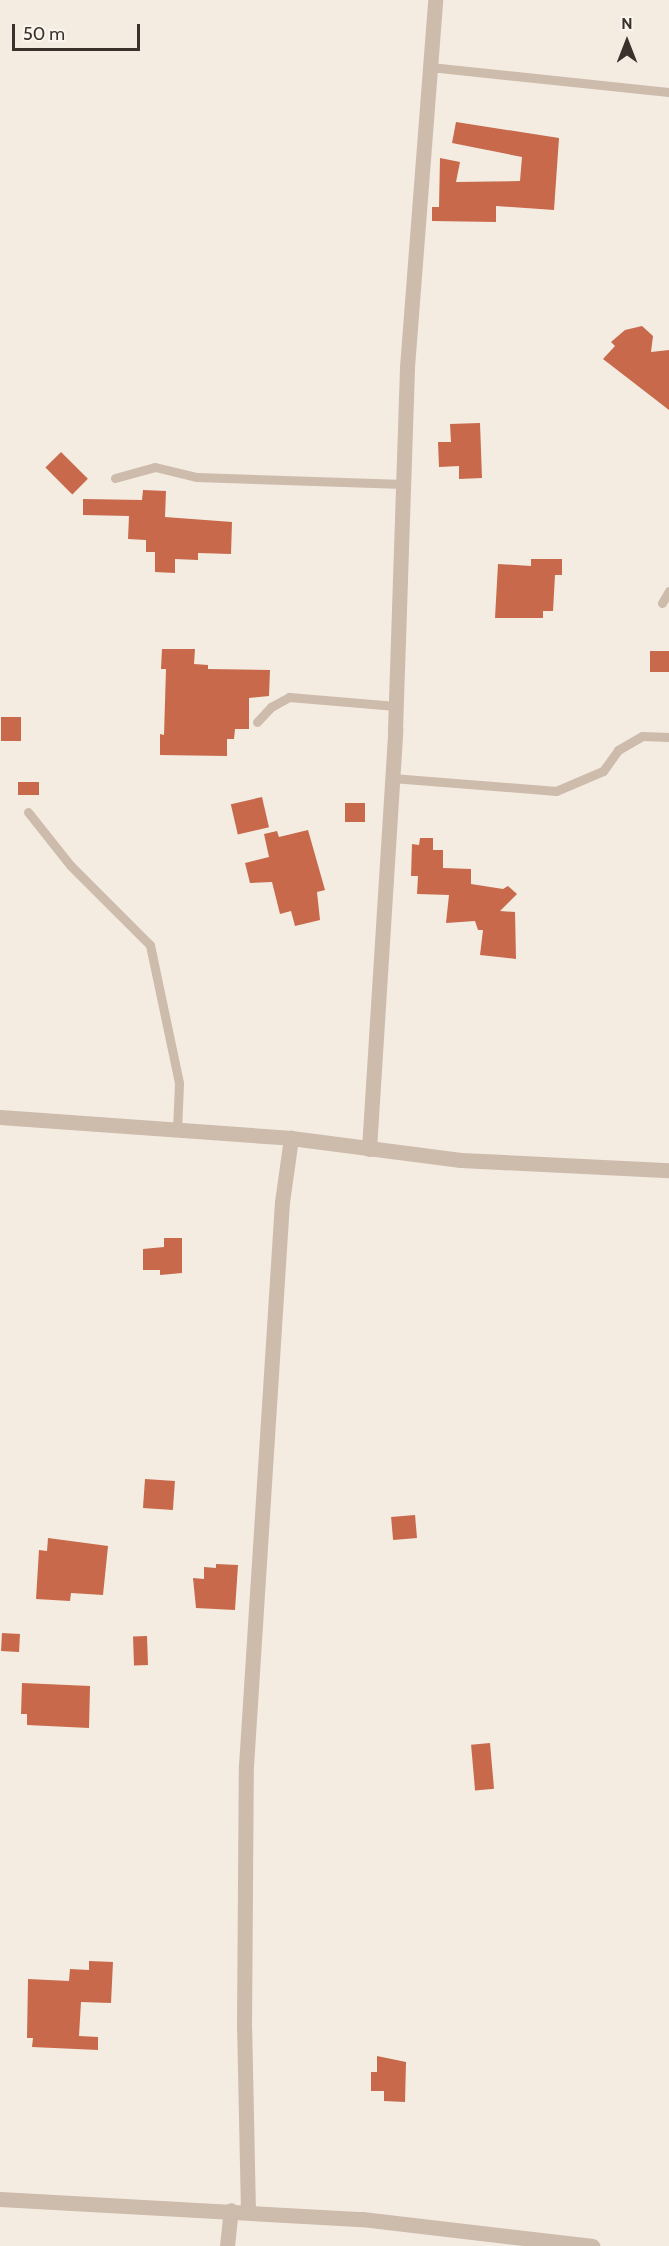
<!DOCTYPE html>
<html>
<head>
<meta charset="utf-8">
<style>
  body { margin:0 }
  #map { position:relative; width:669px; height:2246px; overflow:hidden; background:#f4ebe1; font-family:Cabin,sans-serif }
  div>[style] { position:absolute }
  .building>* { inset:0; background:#c8694b; transform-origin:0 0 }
  .lane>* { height:9px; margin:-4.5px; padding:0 4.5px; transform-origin:4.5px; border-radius:4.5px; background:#cdbbac }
  .street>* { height:15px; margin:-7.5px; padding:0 7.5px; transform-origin:7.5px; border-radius:7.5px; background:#cdbbac }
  span { translate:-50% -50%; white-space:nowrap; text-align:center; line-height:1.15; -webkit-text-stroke:4.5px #fbf5ee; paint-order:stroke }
  .north { position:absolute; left:597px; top:12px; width:60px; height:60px; -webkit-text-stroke:4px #fbf5ee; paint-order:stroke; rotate:0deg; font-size:16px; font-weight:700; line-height:24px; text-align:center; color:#3b302b }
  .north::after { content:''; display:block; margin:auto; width:21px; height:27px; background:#3b302b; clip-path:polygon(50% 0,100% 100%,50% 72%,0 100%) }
  .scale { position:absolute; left:12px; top:24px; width:128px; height:27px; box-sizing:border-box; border:3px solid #3b302b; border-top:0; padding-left:8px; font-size:18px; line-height:21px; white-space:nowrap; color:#3b302b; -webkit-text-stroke:4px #fbf5ee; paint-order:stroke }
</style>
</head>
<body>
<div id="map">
  <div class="building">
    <i style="clip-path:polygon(456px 122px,559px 138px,554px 210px,496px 206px,496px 222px,432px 221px,432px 207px,439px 207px,440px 158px,460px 162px,456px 182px,520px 181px,522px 157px,452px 143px)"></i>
    <i style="clip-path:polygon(642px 326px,653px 336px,651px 352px,669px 350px,669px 410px,603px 359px,615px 346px,611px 342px,625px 330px)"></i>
    <i style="clip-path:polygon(480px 423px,482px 478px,459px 479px,459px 466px,439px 467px,438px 442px,451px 442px,450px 424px)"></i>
    <i style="left:61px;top:452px;width:38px;height:22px;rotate:45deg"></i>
    <i style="clip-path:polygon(143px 490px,166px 491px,165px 517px,232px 522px,231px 554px,198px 553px,198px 560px,175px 559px,175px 573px,155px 572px,155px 552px,146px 552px,146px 540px,128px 539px,129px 516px,83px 515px,83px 499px,142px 500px)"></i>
    <i style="clip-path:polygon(531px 559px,562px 559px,562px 575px,555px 575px,553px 611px,543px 611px,543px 618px,495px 618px,498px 564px,531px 566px)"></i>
    <i style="clip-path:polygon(162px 649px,195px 649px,194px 664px,208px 665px,208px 669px,270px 670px,269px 696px,249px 698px,249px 729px,235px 729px,234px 739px,227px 739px,227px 756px,160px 755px,160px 734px,164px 735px,166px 669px,161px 669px)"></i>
    <i style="left:669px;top:651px;width:21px;height:19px;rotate:90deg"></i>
    <i style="left:1px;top:717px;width:20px;height:24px"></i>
    <i style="left:18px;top:782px;width:21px;height:13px"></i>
    <i style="left:262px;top:797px;width:31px;height:32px;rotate:77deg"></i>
    <i style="left:345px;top:803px;width:20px;height:19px"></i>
    <i style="clip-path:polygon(308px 830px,325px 890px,317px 892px,320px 920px,295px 926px,291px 911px,280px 914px,272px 882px,250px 883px,245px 863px,269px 857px,264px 834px,277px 831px,279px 837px)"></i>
    <i style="clip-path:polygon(420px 838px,433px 838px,433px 850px,443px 850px,443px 868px,471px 869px,471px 884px,503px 889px,508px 886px,517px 894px,500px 911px,515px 912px,516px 959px,480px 955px,483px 930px,478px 930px,475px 921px,446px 923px,449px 895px,417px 894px,418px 876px,411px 876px,412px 844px,419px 845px)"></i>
    <i style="clip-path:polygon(164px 1238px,182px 1238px,182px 1273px,160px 1275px,160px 1270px,143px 1270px,143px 1249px,164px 1247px)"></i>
    <i style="left:145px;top:1479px;width:30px;height:29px;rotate:4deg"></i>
    <i style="left:415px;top:1515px;width:23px;height:24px;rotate:85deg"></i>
    <i style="clip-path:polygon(48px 1538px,108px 1546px,103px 1595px,71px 1593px,70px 1601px,36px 1599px,39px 1550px,47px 1551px)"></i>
    <i style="clip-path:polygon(216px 1564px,238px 1565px,235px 1610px,196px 1608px,193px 1578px,204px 1579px,204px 1567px,216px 1568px)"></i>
    <i style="left:2px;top:1633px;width:18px;height:18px;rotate:3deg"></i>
    <i style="left:147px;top:1636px;width:29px;height:14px;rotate:88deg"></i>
    <i style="clip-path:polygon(22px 1683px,90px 1686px,89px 1728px,27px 1725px,27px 1714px,21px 1714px)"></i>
    <i style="left:490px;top:1743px;width:46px;height:19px;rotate:85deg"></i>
    <i style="clip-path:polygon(89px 1961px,113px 1962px,111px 2003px,81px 2002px,79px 2036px,98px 2037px,98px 2050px,32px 2047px,33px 2038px,27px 2038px,28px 1979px,69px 1981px,70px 1969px,89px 1970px)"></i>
    <i style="clip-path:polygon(377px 2056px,406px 2062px,405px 2102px,384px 2101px,384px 2091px,371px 2091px,371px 2072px,377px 2072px)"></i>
  </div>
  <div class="lane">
    <i style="left:430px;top:67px;width:240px;rotate:6deg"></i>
    <i style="left:115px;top:478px;width:41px;rotate:-15.4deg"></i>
    <i style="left:155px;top:467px;width:42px;rotate:13.7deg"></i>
    <i style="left:196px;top:477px;width:208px;rotate:1.9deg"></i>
    <i style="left:662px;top:603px;width:14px;rotate:-60deg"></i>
    <i style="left:257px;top:722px;width:21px;rotate:-47deg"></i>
    <i style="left:271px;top:707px;width:21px;rotate:-29deg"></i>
    <i style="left:289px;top:697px;width:107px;rotate:4.8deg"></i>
    <i style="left:392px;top:778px;width:165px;rotate:4.5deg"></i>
    <i style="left:556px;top:791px;width:51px;rotate:-23.1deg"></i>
    <i style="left:603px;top:771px;width:26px;rotate:-54deg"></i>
    <i style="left:618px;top:750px;width:28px;rotate:-30deg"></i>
    <i style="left:642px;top:736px;width:27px;rotate:2deg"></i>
    <i style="left:28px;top:812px;width:68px;rotate:51.6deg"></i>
    <i style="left:70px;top:865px;width:113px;rotate:45deg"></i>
    <i style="left:150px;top:945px;width:141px;rotate:78.1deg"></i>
    <i style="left:179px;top:1083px;width:48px;rotate:92.4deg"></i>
  </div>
  <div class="street">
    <i style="left:0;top:1117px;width:292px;rotate:4.1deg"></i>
    <i style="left:291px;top:1138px;width:171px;rotate:7.4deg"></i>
    <i style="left:461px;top:1160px;width:208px;rotate:2.8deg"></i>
    <i style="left:369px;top:1149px;width:420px;rotate:-86.4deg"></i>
    <i style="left:395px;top:730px;width:363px;rotate:-88.1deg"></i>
    <i style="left:407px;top:367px;width:368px;rotate:-85.6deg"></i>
    <i style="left:0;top:2199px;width:363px;rotate:3.2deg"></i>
    <i style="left:362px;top:2219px;width:232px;rotate:6.7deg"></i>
    <i style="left:248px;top:2212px;width:184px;rotate:-91.2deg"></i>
    <i style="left:244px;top:2028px;width:262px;rotate:-89.6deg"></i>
    <i style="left:246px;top:1766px;width:565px;rotate:-86.35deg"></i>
    <i style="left:282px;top:1202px;width:65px;rotate:-82deg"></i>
    <i style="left:227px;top:2246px;width:36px;rotate:-84deg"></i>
  </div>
  <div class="north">N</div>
  <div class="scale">50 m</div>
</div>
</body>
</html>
